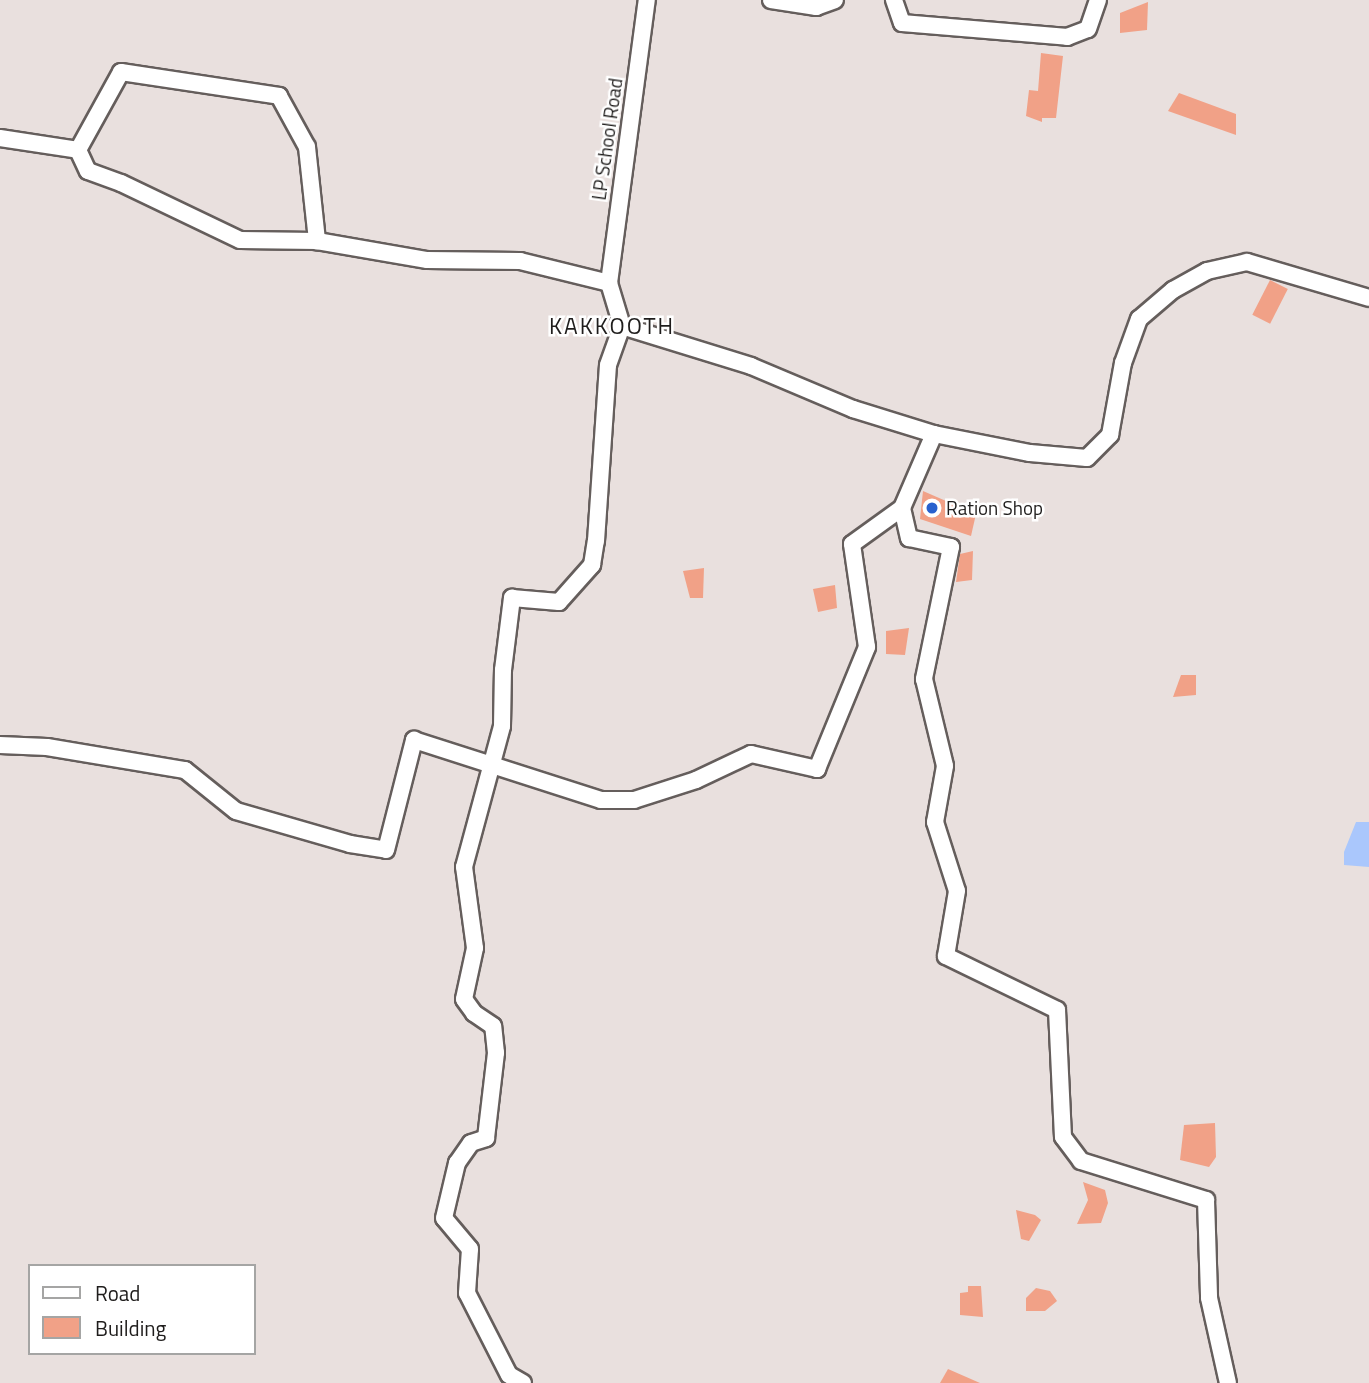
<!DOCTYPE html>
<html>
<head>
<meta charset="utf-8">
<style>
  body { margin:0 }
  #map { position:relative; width:1369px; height:1383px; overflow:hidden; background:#e9e0de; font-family:"Titillium Web",sans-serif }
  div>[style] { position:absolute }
  .water>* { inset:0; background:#aac7fc }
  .building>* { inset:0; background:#f1a187; transform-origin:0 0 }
  .roads { filter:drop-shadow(2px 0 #655e5c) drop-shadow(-2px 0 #655e5c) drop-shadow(0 2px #655e5c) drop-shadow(0 -2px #655e5c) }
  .street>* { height:16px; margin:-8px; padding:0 8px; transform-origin:8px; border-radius:8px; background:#fff }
  .dots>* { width:19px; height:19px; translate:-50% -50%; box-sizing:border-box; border:4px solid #fff; border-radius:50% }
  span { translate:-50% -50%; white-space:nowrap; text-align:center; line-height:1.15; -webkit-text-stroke:5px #fff; paint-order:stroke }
  .street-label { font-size:19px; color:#1f1d1c }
  .poi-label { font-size:19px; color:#1f1d1c }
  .left { translate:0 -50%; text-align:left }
  .quarter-label { font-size:23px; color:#1f1d1c; letter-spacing:2px }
  .legend { position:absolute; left:28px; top:1264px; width:228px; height:91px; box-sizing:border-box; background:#fff; border:2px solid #a5a5a4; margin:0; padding:9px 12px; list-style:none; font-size:21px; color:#1f1d1c }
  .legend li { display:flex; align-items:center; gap:14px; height:35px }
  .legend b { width:35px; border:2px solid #a5a5a4 }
</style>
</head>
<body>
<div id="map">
  <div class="water">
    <i style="clip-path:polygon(1356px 822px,1369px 822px,1369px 867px,1344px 865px,1344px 852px)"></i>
  </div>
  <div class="building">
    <i style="clip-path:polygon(1148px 2px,1147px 30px,1120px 33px,1120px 13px)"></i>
    <i style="clip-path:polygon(1041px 53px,1063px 56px,1056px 118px,1042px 118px,1042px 122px,1026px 116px,1029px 90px,1038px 91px)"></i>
    <i style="clip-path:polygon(1179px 93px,1236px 114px,1236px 135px,1168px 111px)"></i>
    <i style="left:1270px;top:280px;width:20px;height:39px;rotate:27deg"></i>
    <i style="clip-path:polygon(923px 491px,976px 514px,971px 536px,920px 519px)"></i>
    <i style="clip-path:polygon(973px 551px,972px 580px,956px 582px,960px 554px)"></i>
    <i style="clip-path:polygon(704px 568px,703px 598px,690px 598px,683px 571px)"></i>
    <i style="clip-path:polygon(835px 585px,837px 608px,818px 612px,813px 589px)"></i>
    <i style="clip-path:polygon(909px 628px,905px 655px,886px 654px,886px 631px)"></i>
    <i style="clip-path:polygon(1181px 675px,1196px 675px,1196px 695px,1173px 697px)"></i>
    <i style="clip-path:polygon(1215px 1123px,1216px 1157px,1209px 1167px,1180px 1160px,1184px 1125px)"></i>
    <i style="clip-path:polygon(1083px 1182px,1105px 1190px,1108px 1203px,1101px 1223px,1077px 1224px,1088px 1200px)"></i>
    <i style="clip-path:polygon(1016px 1210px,1035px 1215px,1041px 1220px,1029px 1241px,1021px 1239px)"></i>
    <i style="clip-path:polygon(968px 1286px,981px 1286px,983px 1317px,960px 1315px,960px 1293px,968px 1292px)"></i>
    <i style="clip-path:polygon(1036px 1288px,1050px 1291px,1057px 1301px,1045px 1311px,1026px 1311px,1026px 1298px)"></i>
    <i style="clip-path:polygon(948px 1369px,980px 1383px,940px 1383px)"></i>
  </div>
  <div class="roads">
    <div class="street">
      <i style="left:771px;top:0;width:46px;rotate:8.8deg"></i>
      <i style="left:816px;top:7px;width:20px;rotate:-20deg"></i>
      <i style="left:894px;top:0;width:24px;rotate:71deg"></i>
      <i style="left:902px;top:23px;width:166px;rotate:4.8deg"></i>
      <i style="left:1067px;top:37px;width:22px;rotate:-21deg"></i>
      <i style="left:1088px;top:29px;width:31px;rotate:-71deg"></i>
      <i style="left:0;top:138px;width:79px;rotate:8.7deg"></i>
      <i style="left:78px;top:150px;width:89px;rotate:-61.1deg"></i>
      <i style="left:121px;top:72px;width:160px;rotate:8.6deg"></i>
      <i style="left:279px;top:96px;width:58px;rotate:61.2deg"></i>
      <i style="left:307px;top:147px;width:95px;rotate:83.9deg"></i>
      <i style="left:317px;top:241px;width:112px;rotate:9.8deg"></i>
      <i style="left:427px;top:260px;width:93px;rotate:0.6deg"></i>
      <i style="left:520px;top:261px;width:92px;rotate:13.9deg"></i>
      <i style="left:609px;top:283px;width:45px;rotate:73.2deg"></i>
      <i style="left:622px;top:326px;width:135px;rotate:17.2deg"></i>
      <i style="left:751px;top:366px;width:111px;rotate:22.9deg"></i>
      <i style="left:853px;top:409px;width:85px;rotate:17.2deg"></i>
      <i style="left:934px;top:434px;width:81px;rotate:113.4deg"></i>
      <i style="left:902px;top:508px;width:31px;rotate:77deg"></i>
      <i style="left:909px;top:538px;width:43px;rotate:12.1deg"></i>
      <i style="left:951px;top:547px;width:135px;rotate:101.6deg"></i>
      <i style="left:924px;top:679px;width:89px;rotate:76.4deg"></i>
      <i style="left:945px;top:766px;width:57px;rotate:100.1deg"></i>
      <i style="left:935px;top:822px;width:72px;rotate:72.3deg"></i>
      <i style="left:957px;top:891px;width:66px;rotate:99.6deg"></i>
      <i style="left:946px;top:956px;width:123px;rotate:25.9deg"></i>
      <i style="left:1057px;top:1010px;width:127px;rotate:87.3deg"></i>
      <i style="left:1063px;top:1137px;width:30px;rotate:53deg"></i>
      <i style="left:1081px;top:1161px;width:131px;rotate:17.3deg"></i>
      <i style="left:1206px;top:1200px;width:98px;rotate:88.2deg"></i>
      <i style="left:1209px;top:1298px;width:87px;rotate:77.4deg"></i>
      <i style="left:78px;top:150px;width:23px;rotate:65deg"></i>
      <i style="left:88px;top:171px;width:35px;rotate:20deg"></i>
      <i style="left:121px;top:183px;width:132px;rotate:25.6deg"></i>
      <i style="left:240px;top:240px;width:77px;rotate:0.7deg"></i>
      <i style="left:609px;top:283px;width:286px;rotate:-82.4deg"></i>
      <i style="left:934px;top:434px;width:98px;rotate:11.2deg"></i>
      <i style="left:1030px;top:453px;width:57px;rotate:5deg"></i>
      <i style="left:1087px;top:458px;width:33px;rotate:-45deg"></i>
      <i style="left:1110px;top:435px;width:73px;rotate:-79.8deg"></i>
      <i style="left:1123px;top:363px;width:47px;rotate:-70deg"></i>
      <i style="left:1139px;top:319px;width:45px;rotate:-40.5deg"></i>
      <i style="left:1173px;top:290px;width:39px;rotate:-29deg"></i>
      <i style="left:1207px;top:271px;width:41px;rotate:-12.7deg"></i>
      <i style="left:1247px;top:262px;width:127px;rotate:16.4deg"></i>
      <i style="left:0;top:745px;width:47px;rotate:2.4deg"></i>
      <i style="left:47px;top:747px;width:140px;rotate:9.5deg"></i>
      <i style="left:185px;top:770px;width:65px;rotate:38.8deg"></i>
      <i style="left:236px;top:811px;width:119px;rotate:16.1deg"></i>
      <i style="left:350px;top:844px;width:36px;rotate:9deg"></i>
      <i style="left:386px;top:850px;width:114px;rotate:-75.7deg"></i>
      <i style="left:414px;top:740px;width:196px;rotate:17.8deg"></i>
      <i style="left:601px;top:800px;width:33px"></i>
      <i style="left:634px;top:800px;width:65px;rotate:-17.9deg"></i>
      <i style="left:696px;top:780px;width:61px;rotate:-25.3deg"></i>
      <i style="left:751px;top:754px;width:68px;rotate:12.8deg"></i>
      <i style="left:817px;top:769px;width:132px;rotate:-67.7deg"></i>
      <i style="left:867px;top:647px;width:104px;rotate:-98.3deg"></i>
      <i style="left:852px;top:544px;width:62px;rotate:-35.8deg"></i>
      <i style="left:523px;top:1383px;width:16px;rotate:-150deg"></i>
      <i style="left:509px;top:1375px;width:92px;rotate:-117.1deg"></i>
      <i style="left:467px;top:1293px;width:44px;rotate:-86.1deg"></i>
      <i style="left:470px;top:1249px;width:40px;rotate:-130deg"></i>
      <i style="left:444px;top:1218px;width:57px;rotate:-76.7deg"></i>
      <i style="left:457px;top:1163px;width:24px;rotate:-55deg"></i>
      <i style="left:471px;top:1143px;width:16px;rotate:-18deg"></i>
      <i style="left:486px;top:1138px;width:86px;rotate:-83.3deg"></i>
      <i style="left:496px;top:1053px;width:27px;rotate:-96deg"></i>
      <i style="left:493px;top:1026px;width:23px;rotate:-146deg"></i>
      <i style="left:474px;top:1013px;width:17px;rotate:-126deg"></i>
      <i style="left:464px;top:999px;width:52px;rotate:-77.8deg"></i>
      <i style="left:475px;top:948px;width:82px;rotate:-97.7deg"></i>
      <i style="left:464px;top:867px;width:146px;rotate:-74.9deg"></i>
      <i style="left:502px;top:726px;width:56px;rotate:-89deg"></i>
      <i style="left:503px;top:670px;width:73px;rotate:-82.9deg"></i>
      <i style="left:512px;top:598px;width:47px;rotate:4.9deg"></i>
      <i style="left:559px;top:602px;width:50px;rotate:-48.3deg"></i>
      <i style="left:592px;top:565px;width:24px;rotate:-81deg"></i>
      <i style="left:596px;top:541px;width:176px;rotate:-86.1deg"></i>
      <i style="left:608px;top:365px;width:41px;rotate:-70.3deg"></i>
    </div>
  </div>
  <div class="dots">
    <i style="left:932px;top:508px;background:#2961ce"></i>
  </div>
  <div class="street-label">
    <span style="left:607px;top:139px;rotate:-82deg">LP School Road</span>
  </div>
  <div class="poi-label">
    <span class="left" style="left:946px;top:508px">Ration Shop</span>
  </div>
  <div class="quarter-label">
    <span style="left:612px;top:326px">KAKKOOTH</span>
  </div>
  <ul class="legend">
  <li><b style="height:9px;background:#fff"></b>Road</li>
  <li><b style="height:19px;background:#f1a187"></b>Building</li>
  </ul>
</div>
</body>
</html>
